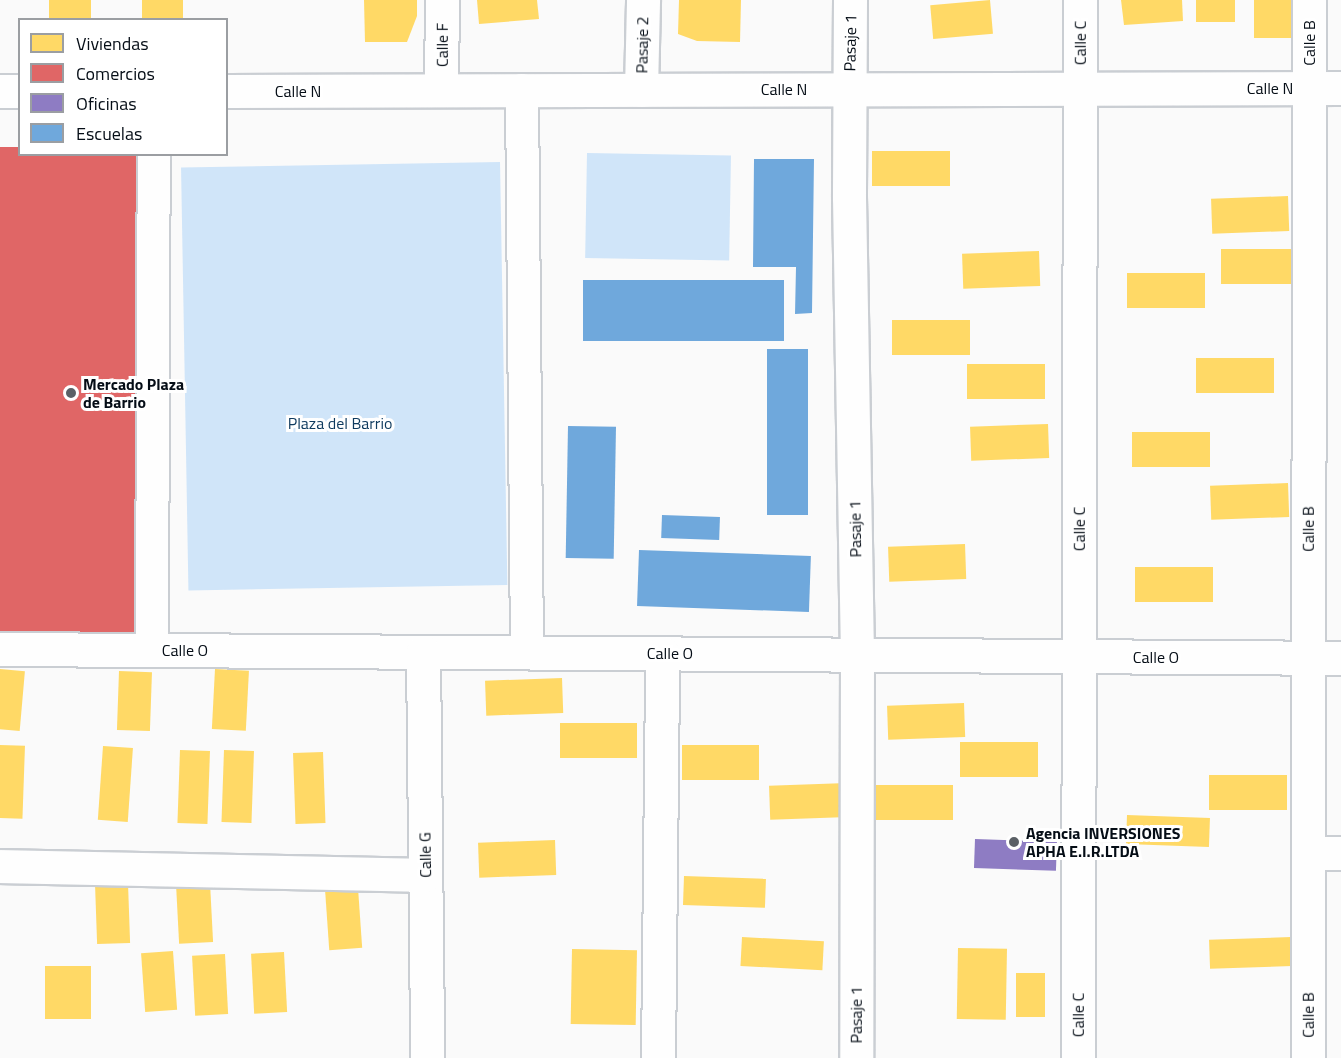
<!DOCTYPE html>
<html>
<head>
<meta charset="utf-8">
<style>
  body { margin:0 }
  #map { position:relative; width:1341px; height:1058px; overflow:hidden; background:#fafafa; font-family:"Titillium Web",sans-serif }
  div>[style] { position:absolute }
  .green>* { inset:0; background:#d0e5f9; transform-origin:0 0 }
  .homes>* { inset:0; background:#ffd966; transform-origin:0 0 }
  .shops>* { inset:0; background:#e06666 }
  .offices>* { inset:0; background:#8e7cc3; transform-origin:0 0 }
  .schools>* { inset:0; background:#6fa8dc; transform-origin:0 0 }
  .roads { filter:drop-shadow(2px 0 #caced3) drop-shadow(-2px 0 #caced3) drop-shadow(0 2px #caced3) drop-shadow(0 -2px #caced3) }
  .pedestrian>* { height:32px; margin:-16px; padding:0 16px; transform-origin:16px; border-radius:16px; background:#fefefe }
  .minor>* { height:33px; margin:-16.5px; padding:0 16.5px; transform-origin:16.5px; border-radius:16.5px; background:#fefefe }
  .dots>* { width:16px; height:16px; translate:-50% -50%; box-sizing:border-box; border:3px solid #fff; border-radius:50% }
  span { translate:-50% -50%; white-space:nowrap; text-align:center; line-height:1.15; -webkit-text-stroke:6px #fff; paint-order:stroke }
  .street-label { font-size:16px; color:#050d16 }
  .poi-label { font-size:16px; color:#050d16; font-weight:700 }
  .left { translate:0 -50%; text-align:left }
  .park-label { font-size:16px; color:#0e3a5e }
  .legend { position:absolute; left:18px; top:18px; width:210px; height:138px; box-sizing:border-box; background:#fff; border:2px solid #9b9ea2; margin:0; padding:8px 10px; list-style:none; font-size:18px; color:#050d16 }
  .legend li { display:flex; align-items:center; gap:12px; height:30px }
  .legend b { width:30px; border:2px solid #9b9ea2 }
</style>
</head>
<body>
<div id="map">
  <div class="green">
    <i style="left:587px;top:153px;width:144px;height:105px;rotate:1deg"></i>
    <i style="left:500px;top:162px;width:423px;height:319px;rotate:89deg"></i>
  </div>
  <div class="homes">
    <i style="left:49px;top:0;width:42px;height:20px"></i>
    <i style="left:142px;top:0;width:41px;height:20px"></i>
    <i style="clip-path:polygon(364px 0,417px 0,417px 16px,407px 42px,365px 42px)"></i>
    <i style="clip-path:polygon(477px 0,537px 0,539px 19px,479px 24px)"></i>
    <i style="clip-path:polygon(679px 0,741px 0,740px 42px,697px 41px,678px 34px)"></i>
    <i style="left:990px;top:0;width:34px;height:60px;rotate:85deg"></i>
    <i style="clip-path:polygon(1121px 0,1182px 0,1183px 21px,1124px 25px)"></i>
    <i style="left:1196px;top:0;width:39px;height:22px"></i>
    <i style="left:1254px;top:0;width:38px;height:38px"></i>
    <i style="left:950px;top:151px;width:35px;height:78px;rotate:90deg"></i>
    <i style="left:1288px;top:196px;width:35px;height:77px;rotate:88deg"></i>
    <i style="left:1299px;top:249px;width:35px;height:78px;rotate:90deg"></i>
    <i style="left:1039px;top:251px;width:35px;height:77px;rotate:88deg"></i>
    <i style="left:1205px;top:273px;width:35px;height:78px;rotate:90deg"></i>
    <i style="left:970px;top:320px;width:35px;height:78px;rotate:90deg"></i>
    <i style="left:1196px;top:358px;width:78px;height:35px"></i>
    <i style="left:967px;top:364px;width:78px;height:35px"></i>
    <i style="left:1048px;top:424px;width:34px;height:78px;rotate:88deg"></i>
    <i style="left:1210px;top:432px;width:35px;height:78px;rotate:90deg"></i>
    <i style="left:1288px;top:483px;width:34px;height:78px;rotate:88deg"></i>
    <i style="left:965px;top:544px;width:35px;height:77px;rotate:88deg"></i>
    <i style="left:1213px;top:567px;width:35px;height:78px;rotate:90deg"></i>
    <i style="left:0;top:669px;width:25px;height:60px;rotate:5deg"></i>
    <i style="left:215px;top:669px;width:34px;height:60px;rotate:3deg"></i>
    <i style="left:119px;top:671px;width:33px;height:59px;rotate:2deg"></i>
    <i style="left:562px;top:678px;width:35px;height:77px;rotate:88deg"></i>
    <i style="left:964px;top:703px;width:34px;height:77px;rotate:88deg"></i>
    <i style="left:637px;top:723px;width:35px;height:77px;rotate:90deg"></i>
    <i style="left:1038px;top:742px;width:35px;height:78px;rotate:90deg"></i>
    <i style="left:0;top:745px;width:25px;height:73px;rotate:2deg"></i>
    <i style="left:759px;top:745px;width:35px;height:77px;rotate:90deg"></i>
    <i style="left:103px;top:746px;width:30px;height:74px;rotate:4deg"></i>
    <i style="left:180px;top:750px;width:30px;height:73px;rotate:2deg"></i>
    <i style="left:224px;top:750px;width:30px;height:72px;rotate:2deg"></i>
    <i style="left:323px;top:752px;width:71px;height:30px;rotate:88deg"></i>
    <i style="left:1287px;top:775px;width:35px;height:78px;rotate:90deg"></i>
    <i style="left:847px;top:783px;width:34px;height:78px;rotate:88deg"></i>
    <i style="left:876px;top:785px;width:77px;height:35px"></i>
    <i style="left:1127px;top:815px;width:83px;height:29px;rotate:2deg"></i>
    <i style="left:555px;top:840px;width:35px;height:77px;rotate:88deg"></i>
    <i style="left:684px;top:876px;width:82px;height:29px;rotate:2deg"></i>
    <i style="left:128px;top:883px;width:60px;height:33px;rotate:88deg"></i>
    <i style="left:210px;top:883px;width:59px;height:34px;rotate:87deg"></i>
    <i style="left:358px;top:888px;width:60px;height:33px;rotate:86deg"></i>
    <i style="left:742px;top:937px;width:82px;height:29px;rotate:3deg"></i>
    <i style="left:1291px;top:937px;width:29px;height:82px;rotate:88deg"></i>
    <i style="left:958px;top:948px;width:49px;height:71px;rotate:1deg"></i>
    <i style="left:572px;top:949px;width:65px;height:75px;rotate:1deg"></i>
    <i style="left:173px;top:951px;width:59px;height:32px;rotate:86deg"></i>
    <i style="left:284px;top:952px;width:60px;height:33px;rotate:87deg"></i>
    <i style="left:225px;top:954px;width:60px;height:33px;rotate:87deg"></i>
    <i style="left:45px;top:966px;width:46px;height:53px"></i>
    <i style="left:1016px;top:973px;width:29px;height:44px"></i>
  </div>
  <div class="shops">
    <i style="clip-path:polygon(0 147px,20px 147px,20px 154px,146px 154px,139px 633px,0 632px)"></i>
  </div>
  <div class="offices">
    <i style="left:975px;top:839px;width:82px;height:29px;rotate:2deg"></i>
  </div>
  <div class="schools">
    <i style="clip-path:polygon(754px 159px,814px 159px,812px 313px,795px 314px,796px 267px,753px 267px)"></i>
    <i style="left:583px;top:280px;width:201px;height:61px"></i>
    <i style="left:767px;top:349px;width:41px;height:166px"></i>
    <i style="left:568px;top:426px;width:48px;height:132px;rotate:1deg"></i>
    <i style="left:662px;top:515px;width:58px;height:23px;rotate:2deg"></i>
    <i style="left:639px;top:550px;width:172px;height:56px;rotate:2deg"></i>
  </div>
  <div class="roads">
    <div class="pedestrian">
      <i style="left:522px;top:90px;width:562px;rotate:89.49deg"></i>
      <i style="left:152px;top:650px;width:496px;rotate:-89.8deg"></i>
    </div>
    <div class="minor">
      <i style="left:850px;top:0;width:197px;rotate:90.3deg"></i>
      <i style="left:849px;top:197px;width:457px;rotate:89deg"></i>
      <i style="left:857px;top:654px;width:404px;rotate:90.1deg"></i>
      <i style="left:441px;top:90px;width:90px;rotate:-89.4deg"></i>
      <i style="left:641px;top:90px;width:90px;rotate:-88.7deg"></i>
      <i style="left:0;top:91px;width:20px"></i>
      <i style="left:226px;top:91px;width:1115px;rotate:-0.15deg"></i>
      <i style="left:0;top:649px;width:1341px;rotate:0.38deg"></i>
      <i style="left:423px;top:652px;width:406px;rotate:89.4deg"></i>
      <i style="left:1308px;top:853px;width:33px"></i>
      <i style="left:0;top:866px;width:425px;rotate:1.2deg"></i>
      <i style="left:658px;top:1058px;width:405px;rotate:-89.4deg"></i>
      <i style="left:1078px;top:1058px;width:1058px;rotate:-89.89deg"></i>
      <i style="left:1308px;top:1058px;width:1058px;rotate:-89.95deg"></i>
    </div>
  </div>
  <div class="dots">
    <i style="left:71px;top:393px;background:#5b6066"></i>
    <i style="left:1014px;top:842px;background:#5b6066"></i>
  </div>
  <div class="street-label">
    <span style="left:850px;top:43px;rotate:-89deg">Pasaje 1</span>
    <span style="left:1080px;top:43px;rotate:-90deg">Calle C</span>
    <span style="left:1309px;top:43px;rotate:-90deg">Calle B</span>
    <span style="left:442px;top:45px;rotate:-90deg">Calle F</span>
    <span style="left:642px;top:45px;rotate:-89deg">Pasaje 2</span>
    <span style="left:1270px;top:88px">Calle N</span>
    <span style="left:784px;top:89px">Calle N</span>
    <span style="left:298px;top:91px">Calle N</span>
    <span style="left:855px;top:529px;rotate:-91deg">Pasaje 1</span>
    <span style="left:1079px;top:529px;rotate:-90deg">Calle C</span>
    <span style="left:1308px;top:529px;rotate:-90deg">Calle B</span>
    <span style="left:185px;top:650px">Calle O</span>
    <span style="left:670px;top:653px">Calle O</span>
    <span style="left:1156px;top:657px">Calle O</span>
    <span style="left:425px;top:855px;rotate:-91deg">Calle G</span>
    <span style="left:856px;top:1015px;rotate:-90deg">Pasaje 1</span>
    <span style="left:1078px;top:1015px;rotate:-90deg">Calle C</span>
    <span style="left:1308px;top:1015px;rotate:-90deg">Calle B</span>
  </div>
  <div class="poi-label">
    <span class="left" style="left:83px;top:393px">Mercado Plaza<br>de Barrio</span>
    <span class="left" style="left:1026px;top:842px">Agencia INVERSIONES<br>APHA E.I.R.LTDA</span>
  </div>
  <div class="park-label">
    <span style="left:340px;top:423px">Plaza del Barrio</span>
  </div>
  <ul class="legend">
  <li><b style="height:16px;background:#ffd966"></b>Viviendas</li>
  <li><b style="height:16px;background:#e06666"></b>Comercios</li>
  <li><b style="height:16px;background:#8e7cc3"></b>Oficinas</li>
  <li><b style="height:16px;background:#6fa8dc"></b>Escuelas</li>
  </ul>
</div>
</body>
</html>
